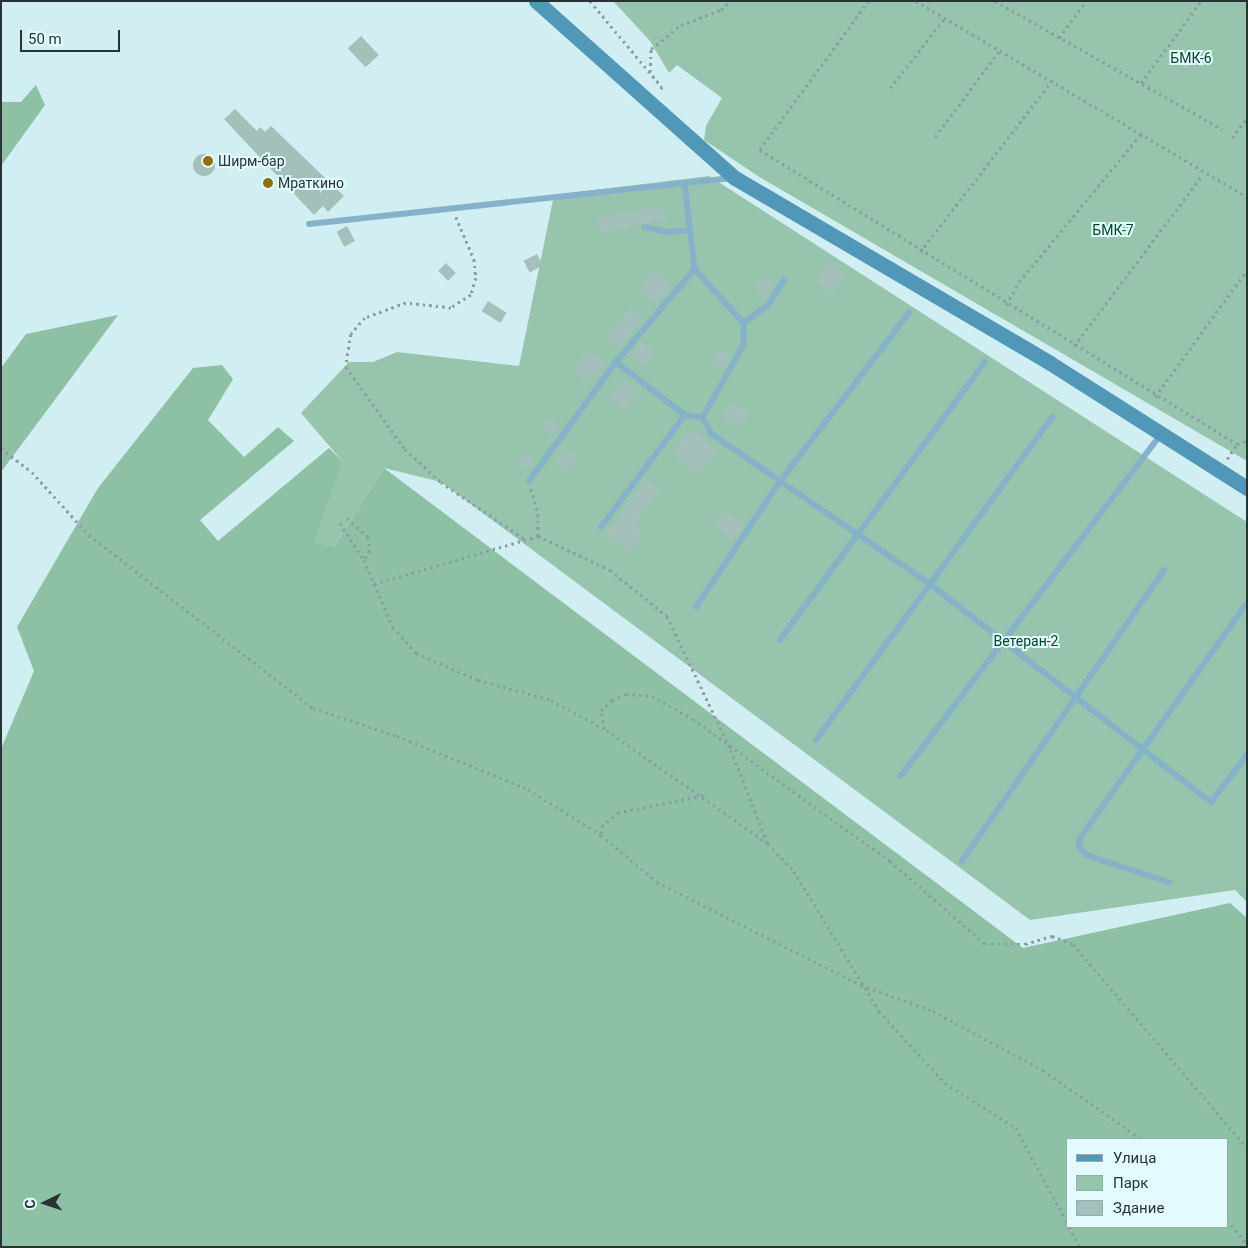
<!DOCTYPE html>
<html>
<head>
<meta charset="utf-8">
<style>
  body { margin:0 }
  #map { position:relative; width:1248px; height:1248px; overflow:hidden; background:#d1eff3; font-family:Roboto,sans-serif }
  div>[style] { position:absolute }
  .green>* { inset:0; background:#97c4ac }
  .forest>* { inset:0; background:#8dc0a4 }
  .building>* { inset:0; background:#a4c0bb; transform-origin:0 0 }
  .round { border-radius:50% }
  .path>* { height:2.5px; margin-top:-1.25px; transform-origin:0; background:repeating-linear-gradient(90deg,#899ea2 0 2.5px,transparent 0 6.5px) }
  .service>* { height:5.5px; margin:-2.75px; padding:0 2.75px; transform-origin:2.75px; border-radius:2.75px; background:#86b2c9 }
  .secondary>* { height:15px; margin:-7.5px; padding:0 7.5px; transform-origin:7.5px; border-radius:7.5px; background:#5197b8 }
  .dots>* { width:14px; height:14px; translate:-50% -50%; box-sizing:border-box; border:2px solid #e3fbfe; border-radius:50% }
  span { translate:-50% -50%; white-space:nowrap; text-align:center; line-height:1.15; -webkit-text-stroke:4px #e3fbfe; paint-order:stroke }
  .park-label { font-size:14px; color:#00442a }
  .poi-label { font-size:14px; color:#283335 }
  .left { translate:0 -50%; text-align:left }
  .frame { position:absolute; inset:0; border:2px solid #283335; pointer-events:none }
  .legend { position:absolute; left:1066px; top:1138px; width:162px; height:90px; box-sizing:border-box; background:#e3fbfe; border:1px solid #98abae; margin:0; padding:6px 9px; list-style:none; font-size:15px; color:#283335 }
  .legend li { display:flex; align-items:center; gap:10px; height:25px }
  .legend b { width:25px; border:1px solid #98abae }
  .north { position:absolute; left:20px; top:1178px; width:50px; height:50px; -webkit-text-stroke:4px #e3fbfe; paint-order:stroke; rotate:266deg; font-size:14px; font-weight:700; line-height:20px; text-align:center; color:#283335 }
  .north::after { content:''; display:block; margin:auto; width:18px; height:22px; background:#283335; clip-path:polygon(50% 0,100% 100%,50% 72%,0 100%) }
  .scale { position:absolute; left:20px; top:30px; width:100px; height:22px; box-sizing:border-box; border:2px solid #283335; border-top:0; padding-left:6px; font-size:15px; line-height:18px; white-space:nowrap; color:#283335; -webkit-text-stroke:4px #e3fbfe; paint-order:stroke }
</style>
</head>
<body>
<div id="map">
  <div class="green">
    <i style="clip-path:polygon(613px 1px,1247px 1px,1247px 461px,761px 178px,704px 140px,706px 126px,722px 98px,677px 65px,669px 73px,650px 41px)"></i>
    <i style="clip-path:polygon(709px 176px,1247px 522px,1247px 902px,1235px 890px,1030px 920px,441px 482px,384px 468px,334px 547px,315px 542px,343px 462px,301px 413px,349px 362px,373px 362px,397px 352px,519px 366px,554px 195px)"></i>
  </div>
  <div class="forest">
    <i style="clip-path:polygon(36px 85px,45px 105px,1px 166px,1px 102px,21px 102px)"></i>
    <i style="clip-path:polygon(118px 315px,1px 472px,1px 368px,26px 334px)"></i>
    <i style="clip-path:polygon(evenodd,222px 365px,233px 379px,208px 420px,244px 457px,278px 427px,294px 441px,200px 520px,218px 541px,329px 448px,343px 462px,315px 542px,334px 547px,384px 468px,1023px 948px,1230px 903px,1247px 918px,1247px 1247px,1px 1247px,1px 749px,34px 671px,17px 627px,98px 488px,193px 368px,222px 365px,1067px 1139px,1227px 1139px,1227px 1227px,1067px 1227px,1067px 1139px)"></i>
  </div>
  <div class="building">
    <i style="left:361px;top:36px;width:26px;height:18px;rotate:47deg"></i>
    <i style="clip-path:polygon(235px 109px,257px 131px,260px 127px,265px 132px,271px 126px,344px 196px,328px 212px,323px 206px,314px 215px,224px 119px)"></i>
    <i class="round" style="left:193px;top:154px;width:22px;height:22px"></i>
    <i style="clip-path:polygon(663px 206px,666px 219px,601px 233px,599px 217px)"></i>
    <i style="left:347px;top:226px;width:17px;height:12px;rotate:62deg"></i>
    <i style="left:537px;top:254px;width:13px;height:15px;rotate:63deg"></i>
    <i style="left:830px;top:262px;width:21px;height:24px;rotate:37deg"></i>
    <i style="left:446px;top:263px;width:14px;height:11px;rotate:45deg"></i>
    <i style="left:655px;top:270px;width:22px;height:26px;rotate:39deg"></i>
    <i style="left:762px;top:276px;width:15px;height:14px;rotate:37deg"></i>
    <i style="left:488px;top:301px;width:22px;height:12px;rotate:32deg"></i>
    <i style="left:629px;top:308px;width:18px;height:37px;rotate:38deg"></i>
    <i style="left:640px;top:341px;width:19px;height:17px;rotate:35deg"></i>
    <i style="left:720px;top:349px;width:14px;height:16px;rotate:34deg"></i>
    <i style="left:588px;top:350px;width:21px;height:27px;rotate:35deg"></i>
    <i style="left:623px;top:379px;width:19px;height:25px;rotate:36deg"></i>
    <i style="left:731px;top:402px;width:22px;height:17px;rotate:30deg"></i>
    <i style="left:548px;top:417px;width:14px;height:12px;rotate:36deg"></i>
    <i style="left:691px;top:429px;width:35px;height:31px;rotate:39deg"></i>
    <i style="left:566px;top:447px;width:15px;height:20px;rotate:37deg"></i>
    <i style="left:524px;top:452px;width:14px;height:12px;rotate:34deg"></i>
    <i style="clip-path:polygon(646px 478px,661px 490px,634px 525px,643px 533px,628px 552px,606px 534px)"></i>
    <i style="left:725px;top:510px;width:25px;height:19px;rotate:37deg"></i>
  </div>
  <div class="path">
    <i style="left:590px;top:1px;width:112px;rotate:50.1deg"></i>
    <i style="left:662px;top:87px;width:6px;rotate:108deg"></i>
    <i style="left:869px;top:1px;width:185px;rotate:126.2deg"></i>
    <i style="left:760px;top:150px;width:560px;rotate:31.65deg"></i>
    <i style="left:916px;top:1px;width:385px;rotate:30.6deg"></i>
    <i style="left:995px;top:1px;width:261px;rotate:29.4deg"></i>
    <i style="left:1059px;top:38px;width:46px;rotate:-53.9deg"></i>
    <i style="left:650px;top:72px;width:23px;rotate:-88deg"></i>
    <i style="left:651px;top:49px;width:38px;rotate:-39deg"></i>
    <i style="left:681px;top:25px;width:43px;rotate:-20.6deg"></i>
    <i style="left:721px;top:10px;width:13px;rotate:-45deg"></i>
    <i style="left:1141px;top:83px;width:102px;rotate:-53.8deg"></i>
    <i style="left:890px;top:88px;width:88px;rotate:-52deg"></i>
    <i style="left:935px;top:137px;width:107px;rotate:-53.3deg"></i>
    <i style="left:1232px;top:138px;width:25px;rotate:-53deg"></i>
    <i style="left:456px;top:217px;width:46px;rotate:66.8deg"></i>
    <i style="left:474px;top:259px;width:19px;rotate:84deg"></i>
    <i style="left:476px;top:278px;width:18px;rotate:106deg"></i>
    <i style="left:471px;top:295px;width:24px;rotate:147deg"></i>
    <i style="left:451px;top:308px;width:45px;rotate:-173.7deg"></i>
    <i style="left:406px;top:303px;width:44px;rotate:159.9deg"></i>
    <i style="left:365px;top:318px;width:21px;rotate:131deg"></i>
    <i style="left:351px;top:334px;width:33px;rotate:99deg"></i>
    <i style="left:346px;top:367px;width:101px;rotate:54.3deg"></i>
    <i style="left:405px;top:449px;width:49px;rotate:42.5deg"></i>
    <i style="left:441px;top:482px;width:103px;rotate:34.3deg"></i>
    <i style="left:920px;top:252px;width:218px;rotate:-52.4deg"></i>
    <i style="left:1006px;top:305px;width:26px;rotate:-61deg"></i>
    <i style="left:1019px;top:282px;width:192px;rotate:-50.5deg"></i>
    <i style="left:1074px;top:346px;width:215px;rotate:-53.1deg"></i>
    <i style="left:1155px;top:397px;width:157px;rotate:-54.1deg"></i>
    <i style="left:1px;top:448px;width:39px;rotate:38deg"></i>
    <i style="left:32px;top:472px;width:85px;rotate:47.9deg"></i>
    <i style="left:89px;top:535px;width:283px;rotate:37.7deg"></i>
    <i style="left:313px;top:708px;width:89px;rotate:18.4deg"></i>
    <i style="left:397px;top:736px;width:141px;rotate:22deg"></i>
    <i style="left:528px;top:789px;width:86px;rotate:32.2deg"></i>
    <i style="left:1227px;top:459px;width:18px;rotate:-56deg"></i>
    <i style="left:1237px;top:444px;width:10px;rotate:-17deg"></i>
    <i style="left:531px;top:489px;width:26px;rotate:74deg"></i>
    <i style="left:538px;top:514px;width:22px;rotate:90deg"></i>
    <i style="left:347px;top:518px;width:28px;rotate:42deg"></i>
    <i style="left:368px;top:537px;width:14px;rotate:82deg"></i>
    <i style="left:370px;top:551px;width:11px;rotate:124deg"></i>
    <i style="left:340px;top:523px;width:44px;rotate:57deg"></i>
    <i style="left:364px;top:560px;width:73px;rotate:66.6deg"></i>
    <i style="left:393px;top:627px;width:35px;rotate:49deg"></i>
    <i style="left:416px;top:653px;width:68px;rotate:23.5deg"></i>
    <i style="left:478px;top:680px;width:76px;rotate:15.3deg"></i>
    <i style="left:551px;top:700px;width:60px;rotate:28.7deg"></i>
    <i style="left:604px;top:729px;width:18px;rotate:-99deg"></i>
    <i style="left:601px;top:711px;width:16px;rotate:-45deg"></i>
    <i style="left:612px;top:700px;width:15px;rotate:-23deg"></i>
    <i style="left:626px;top:694px;width:26px;rotate:4deg"></i>
    <i style="left:652px;top:696px;width:47px;rotate:29.3deg"></i>
    <i style="left:693px;top:719px;width:243px;rotate:35.8deg"></i>
    <i style="left:890px;top:861px;width:126px;rotate:41.1deg"></i>
    <i style="left:985px;top:944px;width:40px"></i>
    <i style="left:1025px;top:944px;width:28px;rotate:-17deg"></i>
    <i style="left:1052px;top:936px;width:22px;rotate:21deg"></i>
    <i style="left:1073px;top:944px;width:268px;rotate:49.5deg"></i>
    <i style="left:374px;top:584px;width:171px;rotate:-16.3deg"></i>
    <i style="left:538px;top:536px;width:80px;rotate:25.3deg"></i>
    <i style="left:610px;top:570px;width:73px;rotate:38.9deg"></i>
    <i style="left:667px;top:616px;width:148px;rotate:64.5deg"></i>
    <i style="left:731px;top:750px;width:101px;rotate:68.5deg"></i>
    <i style="left:768px;top:844px;width:200px;rotate:-145deg"></i>
    <i style="left:703px;top:796px;width:86px;rotate:168.6deg"></i>
    <i style="left:619px;top:813px;width:20px;rotate:143deg"></i>
    <i style="left:603px;top:825px;width:10px;rotate:101deg"></i>
    <i style="left:601px;top:835px;width:73px;rotate:40deg"></i>
    <i style="left:657px;top:882px;width:229px;rotate:26.8deg"></i>
    <i style="left:861px;top:985px;width:77px;rotate:19.9deg"></i>
    <i style="left:933px;top:1011px;width:125px;rotate:28.2deg"></i>
    <i style="left:1043px;top:1070px;width:120px;rotate:35.1deg"></i>
    <i style="left:768px;top:844px;width:37px;rotate:46deg"></i>
    <i style="left:794px;top:871px;width:164px;rotate:58.7deg"></i>
    <i style="left:879px;top:1011px;width:98px;rotate:47.5deg"></i>
    <i style="left:945px;top:1083px;width:84px;rotate:32.4deg"></i>
    <i style="left:1016px;top:1128px;width:107px;rotate:61.5deg"></i>
    <i style="left:1227px;top:1220px;width:32px;rotate:51deg"></i>
    <i style="left:1069px;top:1227px;width:23px;rotate:61deg"></i>
  </div>
  <div class="service">
    <i style="left:685px;top:183px;width:87px;rotate:83.4deg"></i>
    <i style="left:695px;top:269px;width:73px;rotate:47.8deg"></i>
    <i style="left:744px;top:323px;width:22px;rotate:90deg"></i>
    <i style="left:744px;top:345px;width:84px;rotate:119.3deg"></i>
    <i style="left:703px;top:418px;width:18px;rotate:61deg"></i>
    <i style="left:712px;top:434px;width:265px;rotate:34.5deg"></i>
    <i style="left:930px;top:584px;width:356px;rotate:37.8deg"></i>
    <i style="left:1211px;top:802px;width:59px;rotate:-52.5deg"></i>
    <i style="left:309px;top:224px;width:425px;rotate:-6.2deg"></i>
    <i style="left:645px;top:227px;width:24px;rotate:12deg"></i>
    <i style="left:668px;top:232px;width:22px;rotate:-5deg"></i>
    <i style="left:744px;top:323px;width:31px;rotate:-37deg"></i>
    <i style="left:769px;top:304px;width:28px;rotate:-58deg"></i>
    <i style="left:616px;top:362px;width:87px;rotate:37.5deg"></i>
    <i style="left:685px;top:415px;width:18px;rotate:9deg"></i>
    <i style="left:529px;top:481px;width:147px;rotate:-53.8deg"></i>
    <i style="left:616px;top:362px;width:122px;rotate:-49.7deg"></i>
    <i style="left:601px;top:527px;width:140px;rotate:-53.1deg"></i>
    <i style="left:696px;top:607px;width:149px;rotate:-56.2deg"></i>
    <i style="left:779px;top:483px;width:214px;rotate:-52.6deg"></i>
    <i style="left:780px;top:640px;width:345px;rotate:-53.6deg"></i>
    <i style="left:816px;top:740px;width:400px;rotate:-53.8deg"></i>
    <i style="left:900px;top:777px;width:431px;rotate:-52.7deg"></i>
    <i style="left:962px;top:861px;width:354px;rotate:-55.2deg"></i>
    <i style="left:1170px;top:883px;width:87px;rotate:-162deg"></i>
    <i style="left:1087px;top:856px;width:12px;rotate:-132deg"></i>
    <i style="left:1079px;top:847px;width:9px;rotate:-84deg"></i>
    <i style="left:1080px;top:838px;width:285px;rotate:-54.6deg"></i>
  </div>
  <div class="secondary">
    <i style="left:536px;top:1px;width:266px;rotate:41.7deg"></i>
    <i style="left:735px;top:178px;width:365px;rotate:30.4deg"></i>
    <i style="left:1050px;top:363px;width:233px;rotate:32.4deg"></i>
  </div>
  <div class="dots">
    <i style="left:208px;top:161px;background:#8c7113"></i>
    <i style="left:268px;top:183px;background:#8c7113"></i>
  </div>
  <div class="park-label">
    <span style="left:1191px;top:58px">БМК-6</span>
    <span style="left:1113px;top:230px">БМК-7</span>
    <span style="left:1026px;top:641px">Ветеран-2</span>
  </div>
  <div class="poi-label">
    <span class="left" style="left:218px;top:161px">Ширм-бар</span>
    <span class="left" style="left:278px;top:183px">Мраткино</span>
  </div>
  <div class="frame"></div>
  <ul class="legend">
  <li><b style="height:6px;background:#5197b8"></b>Улица</li>
  <li><b style="height:14px;background:#97c4ac"></b>Парк</li>
  <li><b style="height:14px;background:#a4c0bb"></b>Здание</li>
  </ul>
  <div class="north">С</div>
  <div class="scale">50 m</div>
</div>
</body>
</html>
